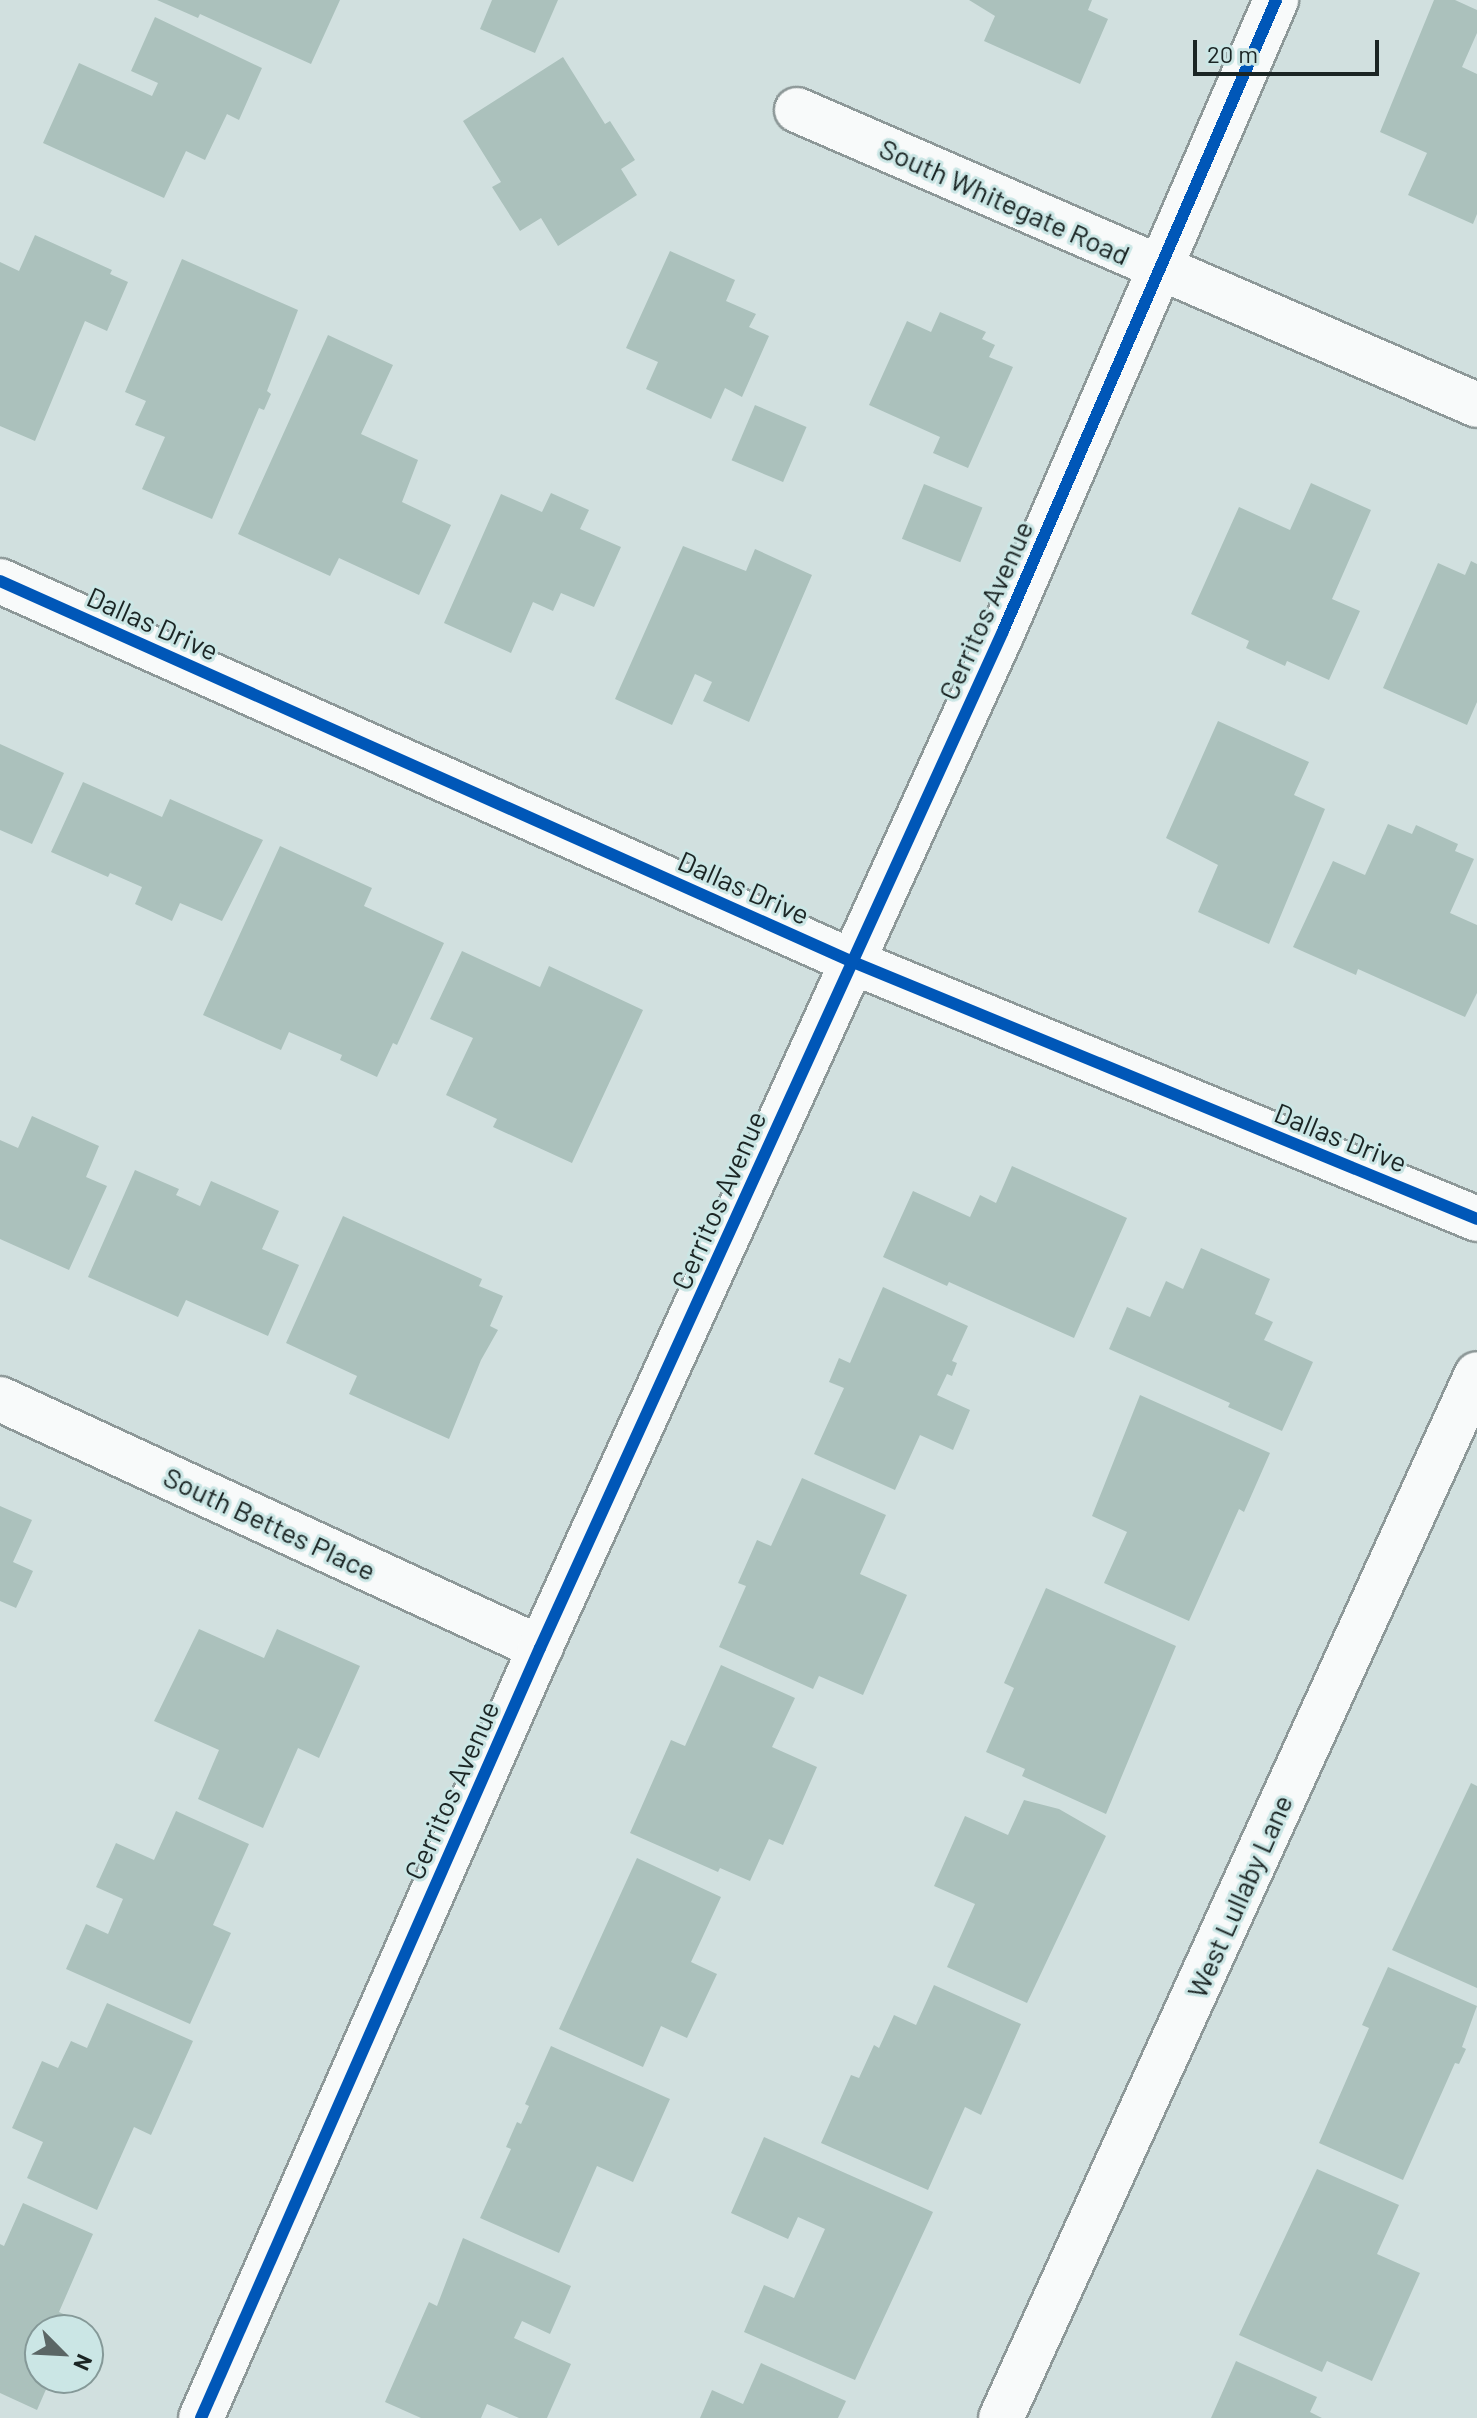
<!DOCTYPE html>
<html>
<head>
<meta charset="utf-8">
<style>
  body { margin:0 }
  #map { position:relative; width:1477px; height:2418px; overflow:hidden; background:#d1e0df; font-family:Barlow,sans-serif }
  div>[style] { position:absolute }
  .building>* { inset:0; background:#abc1bc; transform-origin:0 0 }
  .roads { filter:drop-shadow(2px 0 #8d9898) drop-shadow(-2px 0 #8d9898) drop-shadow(0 2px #8d9898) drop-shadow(0 -2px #8d9898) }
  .street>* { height:44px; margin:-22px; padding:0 22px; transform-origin:22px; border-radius:22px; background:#f8fafa }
  .secondary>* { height:44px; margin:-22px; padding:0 22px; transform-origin:22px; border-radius:22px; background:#f8fafa }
  .cycleway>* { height:12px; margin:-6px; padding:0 6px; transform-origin:6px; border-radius:6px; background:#0057b8 }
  span { translate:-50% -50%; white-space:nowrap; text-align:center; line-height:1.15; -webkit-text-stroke:6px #cbe6e5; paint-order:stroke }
  .street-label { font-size:28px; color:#1b2524 }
  .north { position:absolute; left:24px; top:2314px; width:80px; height:80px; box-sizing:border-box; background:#cbe6e5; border:2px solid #859998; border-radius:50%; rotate:114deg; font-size:22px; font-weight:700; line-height:32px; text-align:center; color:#1b2524 }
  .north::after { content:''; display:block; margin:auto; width:28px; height:36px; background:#5b6665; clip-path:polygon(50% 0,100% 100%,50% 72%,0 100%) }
  .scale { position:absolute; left:1193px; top:40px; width:186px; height:36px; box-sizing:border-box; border:4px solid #1b2524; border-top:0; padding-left:10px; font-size:24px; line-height:28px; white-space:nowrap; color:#1b2524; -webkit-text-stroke:6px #cbe6e5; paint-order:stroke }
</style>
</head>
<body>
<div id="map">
  <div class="building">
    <i style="clip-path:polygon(157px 0,340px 0,311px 64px,200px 14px,198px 18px)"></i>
    <i style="clip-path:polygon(492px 0,558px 0,535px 53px,480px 29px)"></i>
    <i style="clip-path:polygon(969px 0,1092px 0,1088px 10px,1108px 19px,1080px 84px,984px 41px,995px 16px)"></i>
    <i style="clip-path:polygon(1434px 0,1455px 0,1477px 10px,1477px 33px,1462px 67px,1477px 74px,1477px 214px,1473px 224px,1408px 195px,1427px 153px,1380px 132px)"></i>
    <i style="clip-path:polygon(155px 17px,262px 68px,239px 120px,227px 114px,205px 160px,186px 151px,164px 198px,43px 143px,79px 63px,152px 96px,158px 83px,131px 71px)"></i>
    <i style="clip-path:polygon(563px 57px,605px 124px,610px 121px,635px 160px,621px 169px,637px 195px,558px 246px,541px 218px,520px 231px,492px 187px,501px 182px,463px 121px)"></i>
    <i style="clip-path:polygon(35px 235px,112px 270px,110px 274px,128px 282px,107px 331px,85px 321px,35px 441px,0 426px,0 262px,19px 271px)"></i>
    <i style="clip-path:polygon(670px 251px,735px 280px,726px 301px,756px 314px,749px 327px,769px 336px,742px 397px,725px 388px,711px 419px,646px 389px,658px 362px,626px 348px)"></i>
    <i style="clip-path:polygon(182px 259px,298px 310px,267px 391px,271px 394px,264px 410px,259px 408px,212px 519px,142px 489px,165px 437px,135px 425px,146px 401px,125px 392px)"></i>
    <i style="clip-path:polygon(940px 312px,986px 332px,982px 339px,995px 345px,989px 357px,1013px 367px,968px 468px,933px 453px,940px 437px,869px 405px,907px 321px,931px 332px)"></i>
    <i style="clip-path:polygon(328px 335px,393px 365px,361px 434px,418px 460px,402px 502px,451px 525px,419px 595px,339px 558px,330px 576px,238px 534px)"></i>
    <i style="left:755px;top:405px;width:56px;height:60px;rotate:23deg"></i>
    <i style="clip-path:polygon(1311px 483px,1371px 510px,1332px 599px,1360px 611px,1329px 680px,1287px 661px,1285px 666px,1246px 648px,1249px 641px,1191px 614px,1239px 507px,1290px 530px)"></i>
    <i style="left:924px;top:484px;width:63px;height:59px;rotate:22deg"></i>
    <i style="clip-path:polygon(551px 493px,589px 510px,580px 529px,621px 547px,594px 607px,561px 593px,553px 611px,533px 602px,511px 653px,444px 623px,501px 494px,542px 512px)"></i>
    <i style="clip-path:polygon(683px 546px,746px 571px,755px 549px,812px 575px,749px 722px,703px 701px,712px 682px,695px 674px,672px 725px,615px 699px)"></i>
    <i style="clip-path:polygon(1471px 561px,1477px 564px,1477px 702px,1467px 725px,1383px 688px,1438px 563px,1465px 575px)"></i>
    <i style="clip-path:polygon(1218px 721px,1309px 762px,1294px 795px,1325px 809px,1269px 944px,1198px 912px,1218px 865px,1166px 838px)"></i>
    <i style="clip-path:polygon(0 744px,64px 773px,32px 844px,0 830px)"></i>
    <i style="clip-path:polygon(83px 782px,162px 817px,170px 799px,263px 840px,222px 921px,180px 903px,172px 921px,135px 904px,142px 887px,110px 873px,108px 877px,51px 852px)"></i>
    <i style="clip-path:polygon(1388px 824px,1412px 834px,1416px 825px,1458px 844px,1455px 851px,1474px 859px,1450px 913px,1477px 925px,1477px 993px,1465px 1017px,1358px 969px,1356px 975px,1293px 947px,1333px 861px,1365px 875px)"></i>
    <i style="clip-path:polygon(280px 846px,372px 888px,364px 906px,444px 943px,397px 1045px,393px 1043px,377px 1077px,340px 1060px,342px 1055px,289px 1032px,281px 1050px,203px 1015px)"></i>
    <i style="clip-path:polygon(462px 951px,540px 987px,549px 966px,643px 1010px,572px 1163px,493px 1127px,497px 1119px,446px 1095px,473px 1038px,430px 1019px)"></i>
    <i style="clip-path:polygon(32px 1116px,99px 1146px,86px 1177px,107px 1186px,69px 1270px,0 1239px,0 1140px,18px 1148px)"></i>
    <i style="clip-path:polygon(1012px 1166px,1127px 1218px,1074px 1338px,949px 1282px,947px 1286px,883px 1257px,913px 1191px,970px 1217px,980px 1195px,996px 1203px)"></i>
    <i style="clip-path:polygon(135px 1170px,179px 1189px,176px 1195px,200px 1206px,211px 1181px,279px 1211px,262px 1249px,299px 1265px,268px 1336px,186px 1300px,178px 1317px,88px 1277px)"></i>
    <i style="clip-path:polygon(343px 1216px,482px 1279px,479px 1286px,503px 1296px,490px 1326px,498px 1330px,481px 1360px,449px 1439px,349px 1394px,357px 1376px,286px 1343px)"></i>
    <i style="clip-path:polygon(1201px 1248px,1270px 1279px,1255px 1314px,1273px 1322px,1264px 1340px,1313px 1362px,1282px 1431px,1228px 1407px,1230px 1403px,1109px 1349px,1127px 1307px,1150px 1317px,1166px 1281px,1183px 1289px)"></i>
    <i style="clip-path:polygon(883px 1287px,968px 1326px,952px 1361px,957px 1363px,952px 1376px,947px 1374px,937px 1395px,970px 1410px,953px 1450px,920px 1435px,895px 1490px,814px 1454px,844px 1388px,829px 1382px,839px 1358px,850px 1363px)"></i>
    <i style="clip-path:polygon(1140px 1395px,1270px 1453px,1244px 1512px,1239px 1509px,1189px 1621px,1104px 1583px,1127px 1532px,1092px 1516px)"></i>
    <i style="clip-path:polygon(802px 1478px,886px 1515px,860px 1574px,907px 1595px,863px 1695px,819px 1676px,813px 1689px,719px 1647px,746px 1586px,738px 1583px,757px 1540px,771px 1546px)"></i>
    <i style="clip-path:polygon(0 1506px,32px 1520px,13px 1562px,33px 1571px,16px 1608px,0 1601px)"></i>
    <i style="clip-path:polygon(1046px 1588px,1176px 1646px,1106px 1814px,1022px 1776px,1025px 1769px,986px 1752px,1014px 1688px,1004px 1683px)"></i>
    <i style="clip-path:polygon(199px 1629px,264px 1658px,277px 1629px,360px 1666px,319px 1758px,298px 1748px,263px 1828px,198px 1799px,219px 1750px,154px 1721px)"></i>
    <i style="clip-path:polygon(721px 1665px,795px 1698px,772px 1747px,817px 1767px,783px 1845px,769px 1839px,750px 1881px,720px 1868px,718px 1872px,630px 1833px,671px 1740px,685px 1746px)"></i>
    <i style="clip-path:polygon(1471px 1783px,1477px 1786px,1477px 1988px,1392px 1950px)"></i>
    <i style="clip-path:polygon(1024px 1800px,1059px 1809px,1106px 1836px,1027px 2003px,947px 1967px,975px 1904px,934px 1886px,965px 1816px,1008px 1835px)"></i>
    <i style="clip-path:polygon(176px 1811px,249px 1844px,213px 1925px,231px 1933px,190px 2024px,66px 1969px,86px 1924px,108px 1934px,123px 1899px,96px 1887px,116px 1843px,154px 1860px)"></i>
    <i style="clip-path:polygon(637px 1858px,721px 1897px,691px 1962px,717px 1974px,687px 2038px,661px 2026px,643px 2067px,559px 2029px)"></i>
    <i style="clip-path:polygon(1388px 1967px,1477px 2006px,1462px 2047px,1466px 2049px,1459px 2064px,1455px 2063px,1403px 2180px,1319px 2143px,1369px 2028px,1362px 2025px)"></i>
    <i style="clip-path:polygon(934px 1985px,1021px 2024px,981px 2115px,965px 2107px,928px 2190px,821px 2143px,851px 2075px,859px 2078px,874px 2045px,879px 2048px,894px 2015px,916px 2025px)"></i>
    <i style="clip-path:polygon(107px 2003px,193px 2041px,151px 2135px,134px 2127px,97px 2210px,27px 2178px,43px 2142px,12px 2128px,42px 2061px,58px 2068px,71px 2041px,87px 2048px)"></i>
    <i style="clip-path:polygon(551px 2046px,670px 2099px,633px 2182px,597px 2166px,559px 2253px,480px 2218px,511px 2149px,506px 2147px,517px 2122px,521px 2124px,529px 2106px,525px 2104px)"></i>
    <i style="clip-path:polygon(764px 2137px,933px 2212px,855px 2380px,744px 2332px,764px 2285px,794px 2298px,825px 2229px,798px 2217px,788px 2239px,731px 2213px)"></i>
    <i style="clip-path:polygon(1317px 2169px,1399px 2205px,1377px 2254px,1420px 2273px,1372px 2381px,1327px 2361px,1322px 2372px,1239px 2335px)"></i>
    <i style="clip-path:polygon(23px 2203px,93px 2234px,59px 2312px,77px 2320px,72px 2330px,40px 2330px,40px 2378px,51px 2378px,37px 2410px,0 2393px,0 2244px,4px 2246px)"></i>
    <i style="clip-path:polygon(463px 2238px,571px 2286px,550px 2334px,522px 2321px,514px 2338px,571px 2364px,547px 2418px,519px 2418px,487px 2404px,481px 2418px,421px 2418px,385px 2402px,429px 2302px,437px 2306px)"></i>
    <i style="clip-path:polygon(1236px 2361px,1317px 2397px,1310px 2412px,1322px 2418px,1211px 2418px)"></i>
    <i style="clip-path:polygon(761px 2363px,846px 2401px,838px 2418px,700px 2418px,712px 2390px,743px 2404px)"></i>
  </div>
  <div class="roads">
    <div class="street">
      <i style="left:797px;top:110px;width:741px;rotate:23.45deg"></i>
      <i style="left:0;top:581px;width:934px;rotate:24.07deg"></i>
      <i style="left:853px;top:962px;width:675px;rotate:22.38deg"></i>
      <i style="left:0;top:1399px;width:595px;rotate:24.75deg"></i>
      <i style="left:1001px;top:2418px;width:1147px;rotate:-65.49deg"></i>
    </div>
    <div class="secondary">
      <i style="left:201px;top:2418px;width:841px;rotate:-66.24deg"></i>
      <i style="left:540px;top:1648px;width:1117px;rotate:-65.52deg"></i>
      <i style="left:1003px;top:631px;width:688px;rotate:-66.6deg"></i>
    </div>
  </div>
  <div class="cycleway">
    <i style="left:0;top:581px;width:934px;rotate:24.07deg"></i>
    <i style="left:853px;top:962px;width:675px;rotate:22.38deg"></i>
    <i style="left:201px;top:2418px;width:841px;rotate:-66.24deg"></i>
    <i style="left:540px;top:1648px;width:1117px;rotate:-65.52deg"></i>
    <i style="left:1003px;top:631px;width:688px;rotate:-66.6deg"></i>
  </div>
  <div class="street-label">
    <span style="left:1005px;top:201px;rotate:24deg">South Whitegate Road</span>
    <span style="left:985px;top:610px;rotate:-66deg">Cerritos Avenue</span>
    <span style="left:153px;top:623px;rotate:24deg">Dallas Drive</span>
    <span style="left:744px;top:887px;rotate:24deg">Dallas Drive</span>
    <span style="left:1341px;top:1137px;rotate:22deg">Dallas Drive</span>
    <span style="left:718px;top:1200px;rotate:-66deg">Cerritos Avenue</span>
    <span style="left:270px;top:1523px;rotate:25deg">South Bettes Place</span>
    <span style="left:451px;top:1790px;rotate:-66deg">Cerritos Avenue</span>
    <span style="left:1239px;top:1896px;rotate:-66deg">West Lullaby Lane</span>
  </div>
  <div class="north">N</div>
  <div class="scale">20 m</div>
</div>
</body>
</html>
